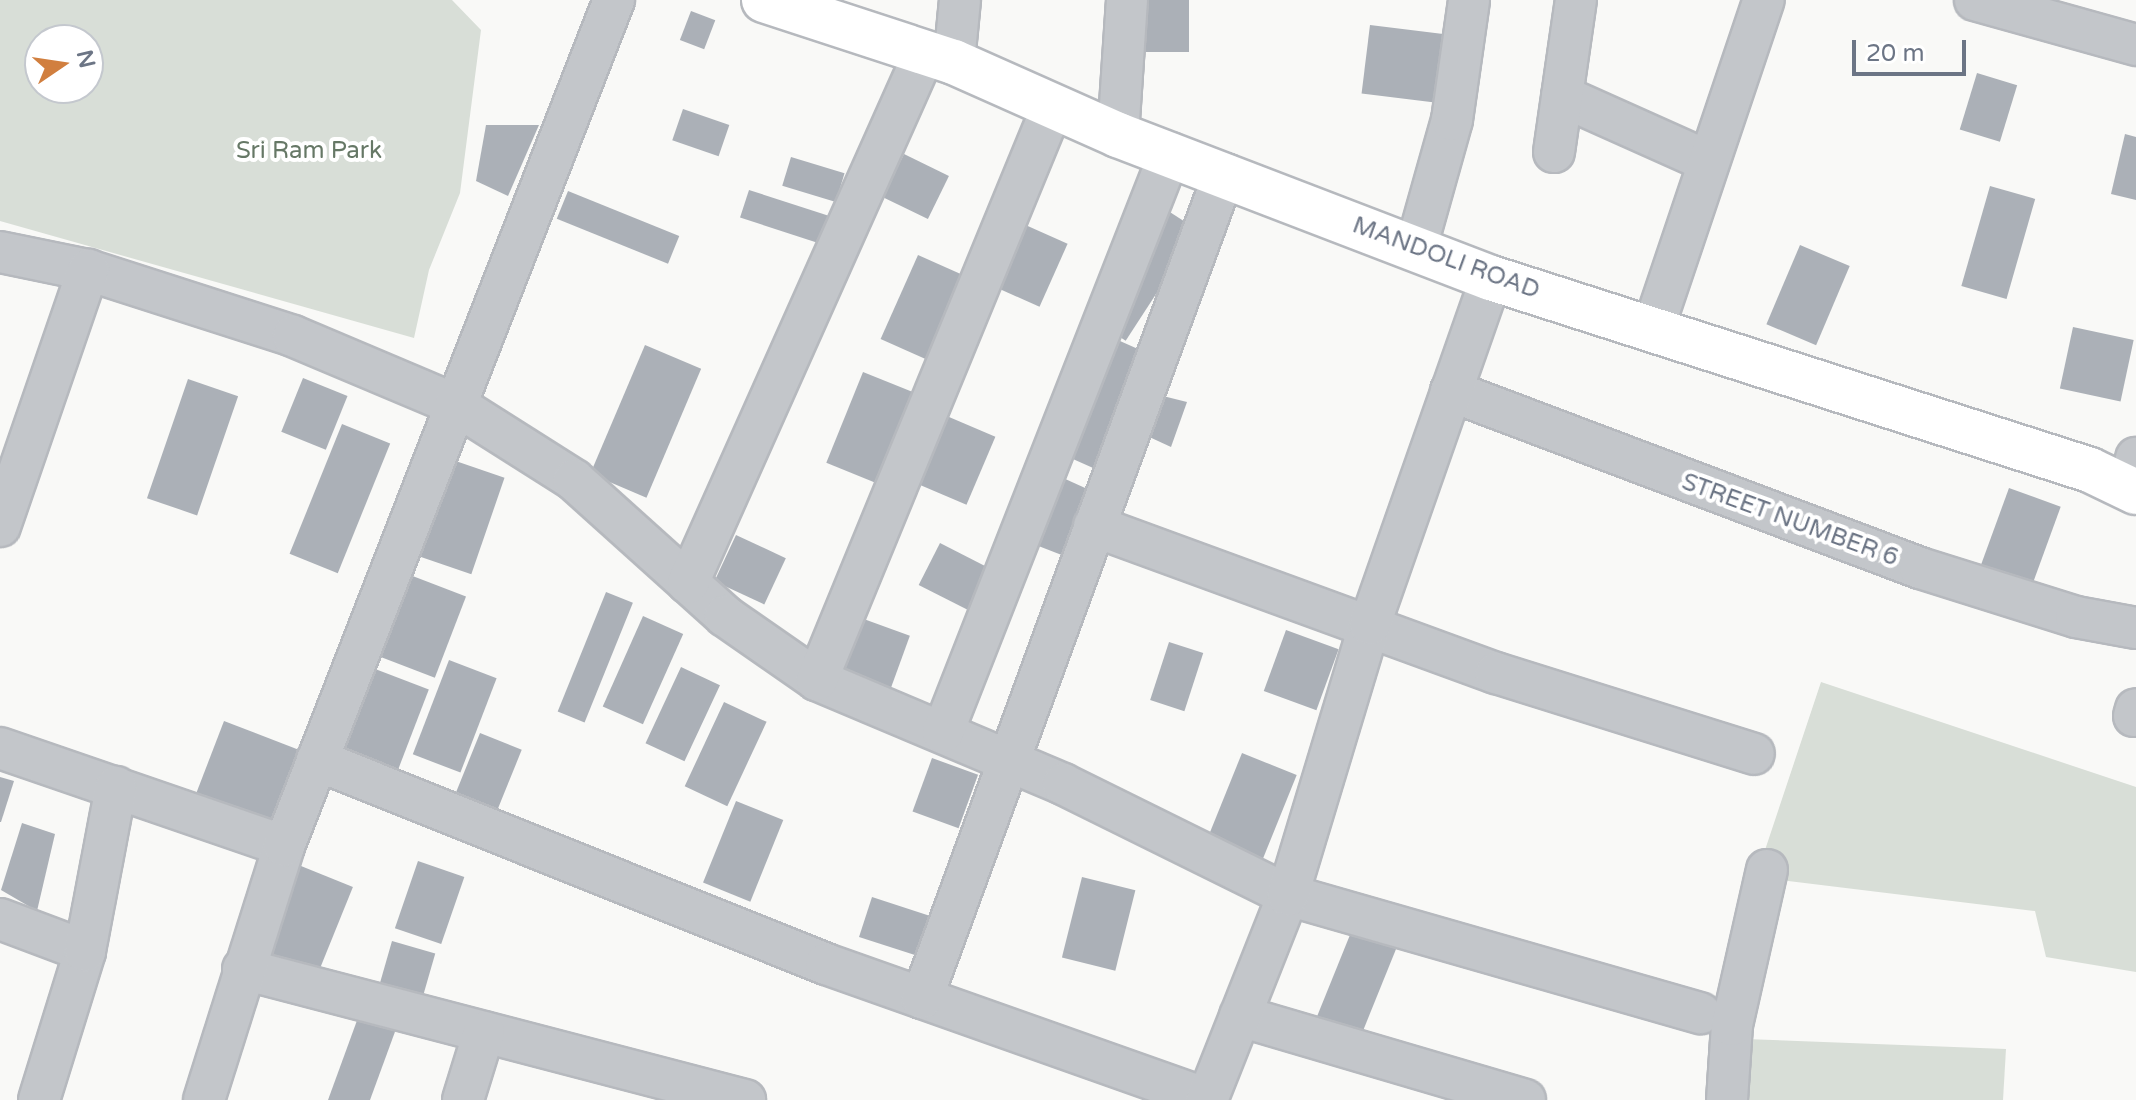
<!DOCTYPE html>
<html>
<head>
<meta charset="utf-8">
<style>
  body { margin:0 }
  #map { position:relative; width:2136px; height:1100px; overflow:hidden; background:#f9f9f7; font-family:"Varela Round",sans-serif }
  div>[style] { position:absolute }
  .green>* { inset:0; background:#d8ded7 }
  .building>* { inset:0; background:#abb0b7; transform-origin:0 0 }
  .roads { filter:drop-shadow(2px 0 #b6b9be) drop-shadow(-2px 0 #b6b9be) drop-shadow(0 2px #b6b9be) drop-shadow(0 -2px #b6b9be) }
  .street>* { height:40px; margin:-20px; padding:0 20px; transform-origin:20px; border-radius:20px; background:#c3c6ca }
  .secondary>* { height:44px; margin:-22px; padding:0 22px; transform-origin:22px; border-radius:22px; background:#fff }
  span { translate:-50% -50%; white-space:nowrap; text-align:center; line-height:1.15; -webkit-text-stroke:8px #fff; paint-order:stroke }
  .park-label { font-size:24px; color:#667866 }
  .street-label { font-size:24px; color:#6c7585 }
  .north { position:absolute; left:24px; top:24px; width:80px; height:80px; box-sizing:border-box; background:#fff; border:2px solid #c4c8ce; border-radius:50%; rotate:77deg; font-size:22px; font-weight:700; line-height:32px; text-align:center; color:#6c7585 }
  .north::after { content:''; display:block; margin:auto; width:28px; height:36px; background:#d17f3f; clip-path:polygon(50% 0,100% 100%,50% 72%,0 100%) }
  .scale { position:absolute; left:1852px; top:40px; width:114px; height:36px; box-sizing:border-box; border:4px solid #6c7585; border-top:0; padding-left:10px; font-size:24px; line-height:28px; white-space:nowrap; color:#6c7585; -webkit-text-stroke:6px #fff; paint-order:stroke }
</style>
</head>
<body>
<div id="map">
  <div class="green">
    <i style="clip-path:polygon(evenodd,0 0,452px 0,481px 30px,460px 193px,429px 270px,414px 338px,0 221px,0 0,88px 40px,88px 88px,40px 88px,40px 40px,88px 40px)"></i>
    <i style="clip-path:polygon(1821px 682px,2136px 787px,2136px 972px,2046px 957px,2035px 911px,1756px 877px)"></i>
    <i style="clip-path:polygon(1745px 1039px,2006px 1049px,2003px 1100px,1748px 1100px)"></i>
  </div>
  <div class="building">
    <i style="left:1140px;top:0;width:49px;height:52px"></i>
    <i style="left:691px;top:11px;width:26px;height:31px;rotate:21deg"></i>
    <i style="left:1370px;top:25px;width:86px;height:69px;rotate:7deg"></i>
    <i style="left:1977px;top:73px;width:42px;height:59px;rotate:17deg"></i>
    <i style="left:683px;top:109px;width:49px;height:33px;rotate:19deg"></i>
    <i style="clip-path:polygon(486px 125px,539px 125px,508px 196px,476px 181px)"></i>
    <i style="clip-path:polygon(2125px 134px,2136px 137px,2136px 200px,2111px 194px)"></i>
    <i style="left:904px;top:154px;width:50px;height:48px;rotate:26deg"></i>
    <i style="left:791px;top:157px;width:56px;height:30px;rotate:17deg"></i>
    <i style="left:1990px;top:186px;width:47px;height:104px;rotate:16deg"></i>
    <i style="left:749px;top:190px;width:91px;height:29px;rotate:18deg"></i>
    <i style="left:568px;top:191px;width:120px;height:30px;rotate:22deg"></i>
    <i style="left:1159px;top:205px;width:46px;height:132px;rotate:33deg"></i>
    <i style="left:1021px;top:223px;width:51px;height:69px;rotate:24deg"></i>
    <i style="left:1800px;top:245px;width:54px;height:86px;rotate:23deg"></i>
    <i style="left:918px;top:255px;width:51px;height:92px;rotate:24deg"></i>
    <i style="left:2073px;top:327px;width:62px;height:63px;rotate:12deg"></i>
    <i style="left:1111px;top:337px;width:45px;height:127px;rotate:24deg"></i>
    <i style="left:645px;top:345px;width:61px;height:140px;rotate:23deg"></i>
    <i style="left:863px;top:372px;width:55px;height:98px;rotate:22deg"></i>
    <i style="left:303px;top:378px;width:48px;height:58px;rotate:22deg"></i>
    <i style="left:188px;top:379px;width:53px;height:126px;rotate:19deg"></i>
    <i style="clip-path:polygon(1147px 392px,1187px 402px,1171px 447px,1132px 429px)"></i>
    <i style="left:942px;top:414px;width:58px;height:74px;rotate:23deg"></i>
    <i style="left:342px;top:424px;width:52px;height:140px;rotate:22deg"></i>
    <i style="left:444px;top:457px;width:64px;height:102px;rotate:19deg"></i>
    <i style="clip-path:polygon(1052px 473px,1094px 492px,1072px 559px,1023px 540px)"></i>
    <i style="left:2009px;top:488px;width:55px;height:86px;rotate:20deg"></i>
    <i style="left:736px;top:535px;width:55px;height:51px;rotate:25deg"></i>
    <i style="left:940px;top:543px;width:56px;height:47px;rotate:27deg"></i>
    <i style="left:410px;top:575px;width:60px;height:87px;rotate:21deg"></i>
    <i style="left:606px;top:592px;width:29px;height:129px;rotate:22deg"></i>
    <i style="left:643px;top:616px;width:44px;height:99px;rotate:24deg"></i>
    <i style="left:861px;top:618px;width:52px;height:56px;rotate:20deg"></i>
    <i style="left:1286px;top:630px;width:56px;height:65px;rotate:20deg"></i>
    <i style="left:1169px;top:642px;width:36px;height:61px;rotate:18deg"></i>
    <i style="left:449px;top:660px;width:51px;height:101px;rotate:21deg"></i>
    <i style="left:370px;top:667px;width:63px;height:92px;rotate:21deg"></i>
    <i style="left:681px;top:667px;width:43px;height:84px;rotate:25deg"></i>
    <i style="left:724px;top:702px;width:47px;height:93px;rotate:25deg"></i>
    <i style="left:224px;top:721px;width:82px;height:93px;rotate:21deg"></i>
    <i style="left:480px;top:733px;width:45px;height:65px;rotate:22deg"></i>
    <i style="left:1242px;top:753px;width:59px;height:104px;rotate:22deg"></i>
    <i style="left:932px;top:758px;width:49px;height:57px;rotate:20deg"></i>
    <i style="clip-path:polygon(0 777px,14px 781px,1px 822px,0 822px)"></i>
    <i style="left:736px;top:801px;width:51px;height:88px;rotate:22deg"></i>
    <i style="clip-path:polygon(22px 823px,55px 834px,37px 911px,1px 890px)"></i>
    <i style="left:418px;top:861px;width:49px;height:71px;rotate:19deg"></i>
    <i style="left:301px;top:866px;width:56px;height:98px;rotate:22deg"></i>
    <i style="left:1082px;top:877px;width:55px;height:83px;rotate:14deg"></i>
    <i style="left:872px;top:897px;width:62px;height:42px;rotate:18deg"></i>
    <i style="left:1356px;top:920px;width:48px;height:114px;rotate:22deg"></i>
    <i style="left:392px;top:941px;width:45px;height:59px;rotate:16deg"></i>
    <i style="clip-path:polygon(359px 1015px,396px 1029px,370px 1100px,328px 1100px)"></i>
  </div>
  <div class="roads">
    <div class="street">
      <i style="left:1975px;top:0;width:167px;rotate:15.6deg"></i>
      <i style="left:954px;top:62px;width:62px;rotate:-84.5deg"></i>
      <i style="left:1562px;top:96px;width:159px;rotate:24.1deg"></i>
      <i style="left:1118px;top:135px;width:135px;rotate:-86.2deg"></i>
      <i style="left:1554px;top:152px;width:154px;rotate:-81.8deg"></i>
      <i style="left:1416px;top:248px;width:133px;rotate:-74.3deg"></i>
      <i style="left:1452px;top:120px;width:121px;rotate:-81.9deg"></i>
      <i style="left:0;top:252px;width:90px;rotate:11.6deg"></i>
      <i style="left:88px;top:270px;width:215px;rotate:17.8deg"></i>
      <i style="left:293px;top:336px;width:177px;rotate:22.9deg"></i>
      <i style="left:456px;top:405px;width:140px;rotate:32.4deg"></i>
      <i style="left:574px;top:480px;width:203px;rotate:42deg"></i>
      <i style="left:725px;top:616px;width:112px;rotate:34.8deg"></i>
      <i style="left:817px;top:680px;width:267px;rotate:22.9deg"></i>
      <i style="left:1063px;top:784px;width:251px;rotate:26.3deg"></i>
      <i style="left:1288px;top:895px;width:429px;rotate:16deg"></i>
      <i style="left:1653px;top:329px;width:347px;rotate:-71.4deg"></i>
      <i style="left:1451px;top:391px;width:501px;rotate:20.68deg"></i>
      <i style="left:1920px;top:568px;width:164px;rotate:17.4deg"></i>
      <i style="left:2076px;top:617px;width:61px;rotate:10.4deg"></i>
      <i style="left:2129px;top:489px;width:32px;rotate:-77deg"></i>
      <i style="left:0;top:526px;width:271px;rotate:-71deg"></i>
      <i style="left:1094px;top:526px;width:428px;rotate:20.1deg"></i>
      <i style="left:1496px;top:673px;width:270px;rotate:17.4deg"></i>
      <i style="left:688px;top:583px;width:581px;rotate:-65.95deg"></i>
      <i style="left:817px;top:680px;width:618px;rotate:-67.67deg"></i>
      <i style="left:2134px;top:716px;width:7px;rotate:-74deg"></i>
      <i style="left:943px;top:732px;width:622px;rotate:-68.59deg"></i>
      <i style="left:0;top:748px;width:300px;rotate:19deg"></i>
      <i style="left:317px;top:760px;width:548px;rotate:21.84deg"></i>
      <i style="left:826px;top:964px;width:404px;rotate:19.5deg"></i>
      <i style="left:0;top:919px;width:91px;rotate:20.6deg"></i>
      <i style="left:243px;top:969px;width:519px;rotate:14.63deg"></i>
      <i style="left:922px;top:998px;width:878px;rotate:-69.87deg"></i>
      <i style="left:1240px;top:1016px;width:297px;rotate:16.4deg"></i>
      <i style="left:39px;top:1100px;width:156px;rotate:-72.8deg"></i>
      <i style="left:85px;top:951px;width:167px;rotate:-79.3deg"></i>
      <i style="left:204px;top:1100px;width:266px;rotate:-72.5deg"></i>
      <i style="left:284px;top:846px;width:908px;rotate:-68.69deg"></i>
      <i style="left:463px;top:1100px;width:71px;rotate:-72.8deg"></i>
      <i style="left:1207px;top:1100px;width:220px;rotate:-68.4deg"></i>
      <i style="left:1288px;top:895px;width:283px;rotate:-73.2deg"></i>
      <i style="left:1370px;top:624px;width:367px;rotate:-70.7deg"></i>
      <i style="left:1727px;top:1100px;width:75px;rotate:-86.2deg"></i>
      <i style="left:1732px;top:1025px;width:159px;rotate:-77.3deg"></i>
    </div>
    <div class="secondary">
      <i style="left:764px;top:0;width:200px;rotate:18.1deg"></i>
      <i style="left:954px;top:62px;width:180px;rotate:24deg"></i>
      <i style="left:1118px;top:135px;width:399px;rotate:21deg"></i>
      <i style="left:1491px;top:278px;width:629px;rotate:17.77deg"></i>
      <i style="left:2090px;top:470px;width:51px;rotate:25.6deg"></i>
    </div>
  </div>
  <div class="park-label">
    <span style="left:309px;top:151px">Sri Ram Park</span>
  </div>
  <div class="street-label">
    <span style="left:1446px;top:258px;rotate:20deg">MANDOLI ROAD</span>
    <span style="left:1790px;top:520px;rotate:20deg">STREET NUMBER 6</span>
  </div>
  <div class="north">N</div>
  <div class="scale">20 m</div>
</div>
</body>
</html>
